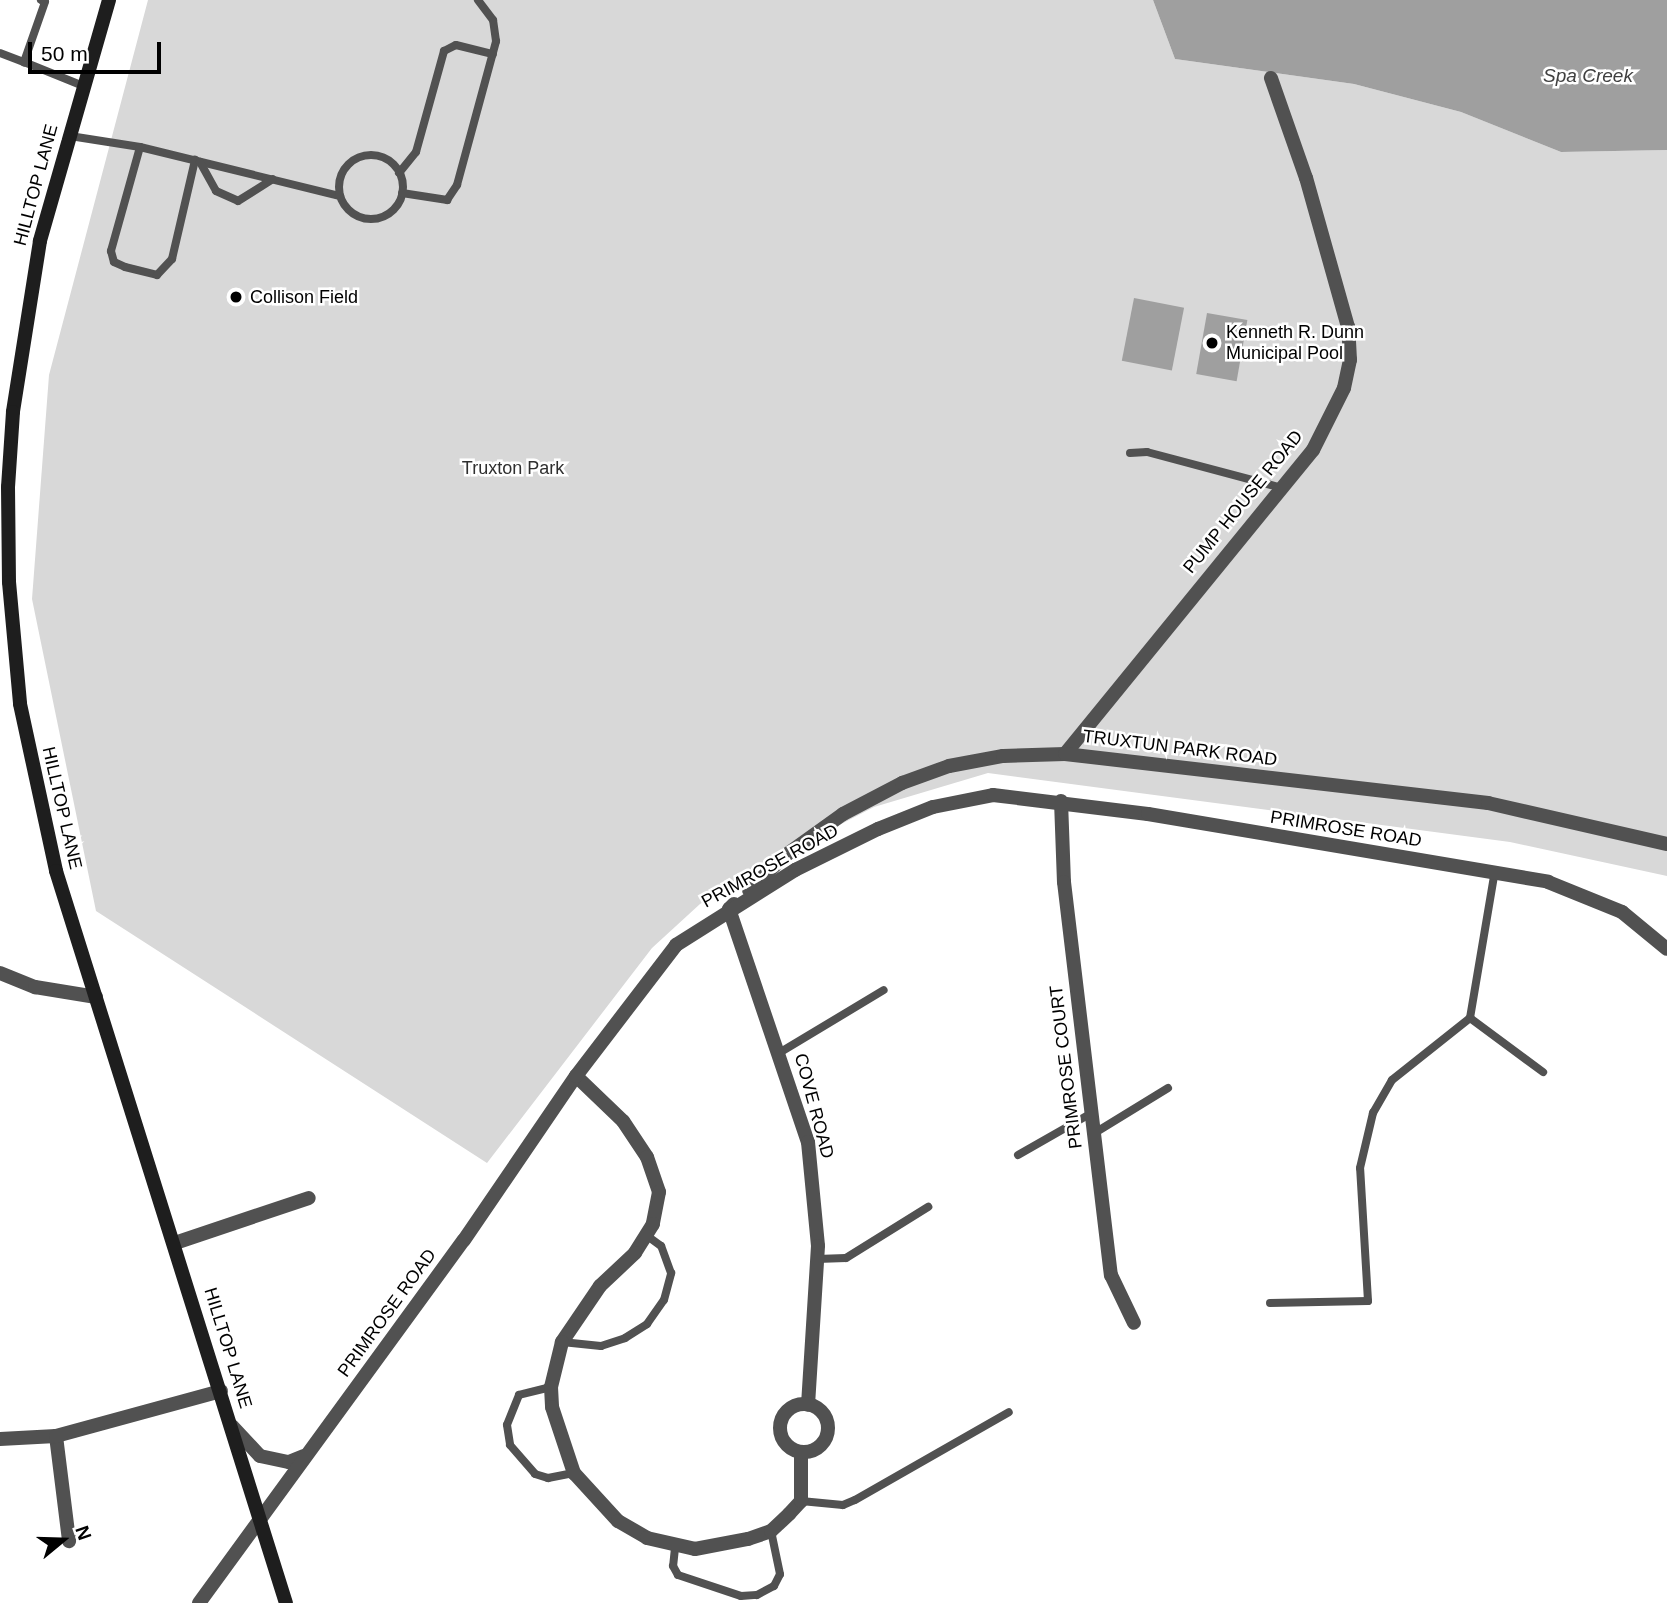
<!DOCTYPE html>
<html>
<head>
<meta charset="utf-8">
<style>
  body { margin:0 }
  #map { position:relative; width:1667px; height:1603px; overflow:hidden; background:#fff; font-family:Arial,sans-serif }
  div>[style] { position:absolute }
  .green>* { inset:0; background:#d8d8d8 }
  .water>* { inset:0; background:#9f9f9f; transform-origin:0 0 }
  .lane>* { height:8px; margin:-4px; padding:0 4px; transform-origin:4px; border-radius:4px; background:#515151 }
  .lane>.ring { margin:-4px; padding:0; box-sizing:content-box; background:none; border:8px solid #515151; border-radius:50% }
  .street>* { height:14px; margin:-7px; padding:0 7px; transform-origin:7px; border-radius:7px; background:#515151 }
  .street>.ring { margin:-7px; padding:0; box-sizing:content-box; background:none; border:14px solid #515151; border-radius:50% }
  .secondary>* { height:14px; margin:-7px; padding:0 7px; transform-origin:7px; border-radius:7px; background:#1e1e1e }
  .dots>* { width:19px; height:19px; translate:-50% -50%; box-sizing:border-box; border:4px solid #fff; border-radius:50% }
  span { translate:-50% -50%; white-space:nowrap; text-align:center; line-height:1.15; -webkit-text-stroke:5px #fff; paint-order:stroke }
  .street-label { font-size:18px; color:#000 }
  .poi-label { font-size:18px; color:#000 }
  .left { translate:0 -50%; text-align:left }
  .park-label { font-size:18px; color:#2f2f2f }
  .water-label { font-size:19px; color:#404040; font-style:italic }
  .north { position:absolute; left:28px; top:1505px; width:70px; height:70px; -webkit-text-stroke:5px #fff; paint-order:stroke; rotate:71deg; font-size:19px; font-weight:700; line-height:28px; text-align:center; color:#000 }
  .north::after { content:''; display:block; margin:auto; width:24px; height:32px; background:#000; clip-path:polygon(50% 0,100% 100%,50% 72%,0 100%) }
  .scale { position:absolute; left:28px; top:42px; width:133px; height:32px; box-sizing:border-box; border:4px solid #000; border-top:0; padding-left:9px; font-size:21px; line-height:24px; white-space:nowrap; color:#000; -webkit-text-stroke:5px #fff; paint-order:stroke }
</style>
</head>
<body>
<div id="map">
  <div class="green">
    <i style="clip-path:polygon(148px 0,1153px 0,1175px 59px,1354px 84px,1461px 112px,1561px 152px,1667px 150px,1667px 876px,1510px 842px,988px 773px,874px 807px,764px 864px,700px 904px,652px 948px,487px 1163px,96px 911px,32px 599px,49px 375px)"></i>
  </div>
  <div class="water">
    <i style="clip-path:polygon(1153px 0,1667px 0,1667px 150px,1561px 152px,1461px 112px,1354px 84px,1175px 59px)"></i>
    <i style="left:1134px;top:298px;width:51px;height:64px;rotate:11deg"></i>
    <i style="left:1207px;top:313px;width:41px;height:62px;rotate:10deg"></i>
  </div>
  <div class="lane">
    <i style="left:41px;top:0;width:4px;rotate:27deg"></i>
    <i style="left:45px;top:2px;width:64px;rotate:109.3deg"></i>
    <i style="left:24px;top:62px;width:64px;rotate:22.1deg"></i>
    <i style="left:0;top:53px;width:26px;rotate:21deg"></i>
    <i style="left:70px;top:136px;width:71px;rotate:8.9deg"></i>
    <i style="left:140px;top:147px;width:206px;rotate:13.8deg"></i>
    <i style="left:140px;top:147px;width:108px;rotate:105.6deg"></i>
    <i style="left:111px;top:251px;width:11px;rotate:75deg"></i>
    <i style="left:114px;top:262px;width:12px;rotate:24deg"></i>
    <i style="left:125px;top:267px;width:33px;rotate:14deg"></i>
    <i style="left:157px;top:275px;width:22px;rotate:-47deg"></i>
    <i style="left:172px;top:259px;width:102px;rotate:-76.9deg"></i>
    <i class="ring" style="left:339px;top:155px;width:56px;height:56px"></i>
    <i style="left:200px;top:162px;width:33px;rotate:61deg"></i>
    <i style="left:216px;top:191px;width:24px;rotate:24deg"></i>
    <i style="left:238px;top:201px;width:41px;rotate:-32.2deg"></i>
    <i style="left:399px;top:173px;width:27px;rotate:-51deg"></i>
    <i style="left:416px;top:152px;width:105px;rotate:-74.5deg"></i>
    <i style="left:444px;top:51px;width:13px;rotate:-27deg"></i>
    <i style="left:456px;top:45px;width:38px;rotate:14deg"></i>
    <i style="left:402px;top:193px;width:46px;rotate:8.8deg"></i>
    <i style="left:447px;top:200px;width:18px;rotate:-56deg"></i>
    <i style="left:457px;top:185px;width:149px;rotate:-74.8deg"></i>
    <i style="left:496px;top:41px;width:21px;rotate:-98deg"></i>
    <i style="left:493px;top:20px;width:25px;rotate:-127deg"></i>
    <i style="left:1130px;top:453px;width:17px;rotate:-3deg"></i>
    <i style="left:1147px;top:452px;width:140px;rotate:14.9deg"></i>
    <i style="left:1470px;top:1018px;width:91px;rotate:36.5deg"></i>
    <i style="left:779px;top:1053px;width:122px;rotate:-31deg"></i>
    <i style="left:1093px;top:1134px;width:88px;rotate:-31.5deg"></i>
    <i style="left:1018px;top:1155px;width:83px;rotate:-29.7deg"></i>
    <i style="left:817px;top:1259px;width:29px;rotate:-2deg"></i>
    <i style="left:846px;top:1258px;width:97px;rotate:-31.9deg"></i>
    <i style="left:1270px;top:1303px;width:98px;rotate:-1.2deg"></i>
    <i style="left:1368px;top:1301px;width:133px;rotate:-93.4deg"></i>
    <i style="left:1360px;top:1168px;width:57px;rotate:-76.7deg"></i>
    <i style="left:1373px;top:1113px;width:38px;rotate:-60deg"></i>
    <i style="left:1392px;top:1080px;width:100px;rotate:-38.5deg"></i>
    <i style="left:1470px;top:1018px;width:150px;rotate:-80.4deg"></i>
    <i style="left:562px;top:1342px;width:39px;rotate:6deg"></i>
    <i style="left:601px;top:1346px;width:25px;rotate:-18deg"></i>
    <i style="left:625px;top:1338px;width:26px;rotate:-32deg"></i>
    <i style="left:647px;top:1324px;width:29px;rotate:-55deg"></i>
    <i style="left:664px;top:1300px;width:28px;rotate:-75deg"></i>
    <i style="left:671px;top:1273px;width:29px;rotate:-110deg"></i>
    <i style="left:661px;top:1246px;width:19px;rotate:-144deg"></i>
    <i style="left:551px;top:1387px;width:33px;rotate:166deg"></i>
    <i style="left:519px;top:1395px;width:32px;rotate:112deg"></i>
    <i style="left:507px;top:1425px;width:20px;rotate:81deg"></i>
    <i style="left:510px;top:1445px;width:38px;rotate:49deg"></i>
    <i style="left:535px;top:1474px;width:14px;rotate:17deg"></i>
    <i style="left:548px;top:1478px;width:26px;rotate:-11deg"></i>
    <i style="left:801px;top:1501px;width:42px;rotate:5.4deg"></i>
    <i style="left:843px;top:1505px;width:13px;rotate:-23deg"></i>
    <i style="left:855px;top:1500px;width:177px;rotate:-29.7deg"></i>
    <i style="left:675px;top:1548px;width:18px;rotate:96deg"></i>
    <i style="left:673px;top:1566px;width:10px;rotate:61deg"></i>
    <i style="left:678px;top:1575px;width:66px;rotate:18.4deg"></i>
    <i style="left:741px;top:1596px;width:16px;rotate:-4deg"></i>
    <i style="left:757px;top:1595px;width:19px;rotate:-28deg"></i>
    <i style="left:774px;top:1586px;width:13px;rotate:-63deg"></i>
    <i style="left:780px;top:1574px;width:44px;rotate:-101.8deg"></i>
  </div>
  <div class="street">
    <i style="left:1065px;top:754px;width:392px;rotate:-50.8deg"></i>
    <i style="left:1313px;top:450px;width:69px;rotate:-63.4deg"></i>
    <i style="left:1344px;top:388px;width:29px;rotate:-78deg"></i>
    <i style="left:1350px;top:360px;width:33px;rotate:-93deg"></i>
    <i style="left:1348px;top:327px;width:155px;rotate:-105.7deg"></i>
    <i style="left:1306px;top:178px;width:106px;rotate:-109.3deg"></i>
    <i style="left:1061px;top:801px;width:81px;rotate:87.9deg"></i>
    <i style="left:1064px;top:882px;width:396px;rotate:83.2deg"></i>
    <i style="left:1111px;top:1275px;width:53px;rotate:64.4deg"></i>
    <i style="left:749px;top:890px;width:51px;rotate:-43.4deg"></i>
    <i style="left:786px;top:855px;width:70px;rotate:-35.7deg"></i>
    <i style="left:843px;top:814px;width:67px;rotate:-27.7deg"></i>
    <i style="left:902px;top:783px;width:50px;rotate:-19.9deg"></i>
    <i style="left:949px;top:766px;width:55px;rotate:-10.5deg"></i>
    <i style="left:1003px;top:756px;width:62px;rotate:-1.8deg"></i>
    <i style="left:1065px;top:754px;width:426px;rotate:6.6deg"></i>
    <i style="left:1488px;top:803px;width:184px;rotate:12.9deg"></i>
    <i style="left:734px;top:904px;width:7px;rotate:135deg"></i>
    <i style="left:729px;top:909px;width:246px;rotate:71.3deg"></i>
    <i style="left:808px;top:1142px;width:104px;rotate:84.5deg"></i>
    <i style="left:818px;top:1246px;width:159px;rotate:93.6deg"></i>
    <i style="left:0;top:973px;width:38px;rotate:22deg"></i>
    <i style="left:35px;top:987px;width:62px;rotate:9.3deg"></i>
    <i style="left:576px;top:1076px;width:65px;rotate:43.8deg"></i>
    <i style="left:623px;top:1121px;width:43px;rotate:56.3deg"></i>
    <i style="left:647px;top:1157px;width:37px;rotate:71deg"></i>
    <i style="left:659px;top:1192px;width:33px;rotate:101deg"></i>
    <i style="left:653px;top:1224px;width:34px;rotate:122deg"></i>
    <i style="left:635px;top:1253px;width:48px;rotate:136.7deg"></i>
    <i style="left:600px;top:1286px;width:68px;rotate:124.2deg"></i>
    <i style="left:562px;top:1342px;width:46px;rotate:103.7deg"></i>
    <i style="left:551px;top:1387px;width:20px;rotate:87deg"></i>
    <i style="left:552px;top:1407px;width:70px;rotate:71.6deg"></i>
    <i style="left:574px;top:1473px;width:65px;rotate:47.5deg"></i>
    <i style="left:618px;top:1521px;width:34px;rotate:30deg"></i>
    <i style="left:647px;top:1538px;width:49px;rotate:12.9deg"></i>
    <i style="left:695px;top:1549px;width:54px;rotate:-10.7deg"></i>
    <i style="left:748px;top:1539px;width:24px;rotate:-19deg"></i>
    <i style="left:771px;top:1531px;width:25px;rotate:-43deg"></i>
    <i style="left:789px;top:1514px;width:18px;rotate:-47deg"></i>
    <i style="left:801px;top:1501px;width:49px;rotate:-90deg"></i>
    <i style="left:175px;top:1243px;width:141px;rotate:-18.6deg"></i>
    <i class="ring" style="left:780px;top:1404px;width:34px;height:34px"></i>
    <i style="left:232px;top:1426px;width:41px;rotate:47deg"></i>
    <i style="left:260px;top:1456px;width:30px;rotate:12deg"></i>
    <i style="left:289px;top:1462px;width:16px;rotate:-22deg"></i>
    <i style="left:56px;top:1436px;width:106px;rotate:82.9deg"></i>
    <i style="left:0;top:1439px;width:56px;rotate:-3.1deg"></i>
    <i style="left:56px;top:1436px;width:171px;rotate:-15.3deg"></i>
    <i style="left:199px;top:1603px;width:449px;rotate:-53.9deg"></i>
    <i style="left:464px;top:1240px;width:199px;rotate:-55.7deg"></i>
    <i style="left:576px;top:1076px;width:165px;rotate:-52.6deg"></i>
    <i style="left:676px;top:945px;width:141px;rotate:-32.2deg"></i>
    <i style="left:795px;top:870px;width:93px;rotate:-26.3deg"></i>
    <i style="left:878px;top:829px;width:59px;rotate:-21.8deg"></i>
    <i style="left:933px;top:807px;width:61px;rotate:-11.3deg"></i>
    <i style="left:993px;top:795px;width:156px;rotate:7deg"></i>
    <i style="left:1148px;top:814px;width:406px;rotate:9.6deg"></i>
    <i style="left:1548px;top:882px;width:80px;rotate:22.1deg"></i>
    <i style="left:1622px;top:912px;width:58px;rotate:39.4deg"></i>
  </div>
  <div class="secondary">
    <i style="left:109px;top:0;width:251px;rotate:106deg"></i>
    <i style="left:40px;top:241px;width:173px;rotate:99deg"></i>
    <i style="left:13px;top:412px;width:75px;rotate:93.8deg"></i>
    <i style="left:8px;top:487px;width:95px;rotate:89.4deg"></i>
    <i style="left:9px;top:582px;width:122px;rotate:84.8deg"></i>
    <i style="left:20px;top:704px;width:171px;rotate:77.8deg"></i>
    <i style="left:56px;top:871px;width:767px;rotate:72.56deg"></i>
  </div>
  <div class="dots">
    <i style="left:236px;top:297px;background:#000"></i>
    <i style="left:1212px;top:343px;background:#000"></i>
  </div>
  <div class="street-label">
    <span style="left:36px;top:185px;rotate:-75deg">HILLTOP LANE</span>
    <span style="left:1243px;top:502px;rotate:-51deg">PUMP HOUSE ROAD</span>
    <span style="left:1180px;top:748px;rotate:7deg">TRUXTUN PARK ROAD</span>
    <span style="left:62px;top:808px;rotate:77deg">HILLTOP LANE</span>
    <span style="left:1346px;top:829px;rotate:9deg">PRIMROSE ROAD</span>
    <span style="left:770px;top:866px;rotate:-29deg">PRIMROSE ROAD</span>
    <span style="left:1066px;top:1067px;rotate:-97deg">PRIMROSE COURT</span>
    <span style="left:814px;top:1106px;rotate:75deg">COVE ROAD</span>
    <span style="left:387px;top:1313px;rotate:-54deg">PRIMROSE ROAD</span>
    <span style="left:228px;top:1348px;rotate:73deg">HILLTOP LANE</span>
  </div>
  <div class="poi-label">
    <span class="left" style="left:250px;top:297px">Collison Field</span>
    <span class="left" style="left:1226px;top:343px">Kenneth R. Dunn<br>Municipal Pool</span>
  </div>
  <div class="park-label">
    <span style="left:513px;top:468px">Truxton Park</span>
  </div>
  <div class="water-label">
    <span style="left:1588px;top:76px">Spa Creek</span>
  </div>
  <div class="north">N</div>
  <div class="scale">50 m</div>
</div>
</body>
</html>
